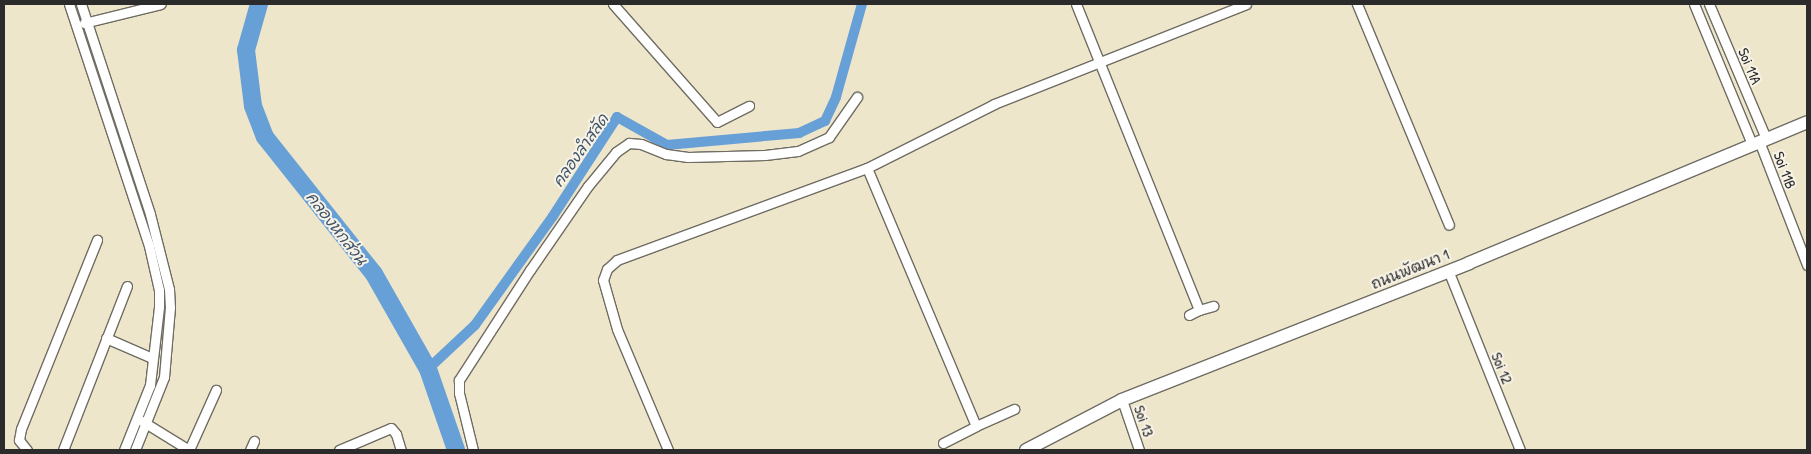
<!DOCTYPE html>
<html>
<head>
<meta charset="utf-8">
<style>
  body { margin:0 }
  #map { position:relative; width:1811px; height:454px; overflow:hidden; background:#eee6cb; font-family:"Patrick Hand","Playpen Sans Thai",sans-serif }
  div>[style] { position:absolute }
  .canal>* { height:10px; margin:-5px; padding:0 5px; transform-origin:5px; border-radius:5px; background:#67a0d6 }
  .river>* { height:18px; margin:-9px; padding:0 9px; transform-origin:9px; border-radius:9px; background:#67a0d6 }
  .roads { filter:drop-shadow(1px 0 #6f6c63) drop-shadow(-1px 0 #6f6c63) drop-shadow(0 1px #6f6c63) drop-shadow(0 -1px #6f6c63) }
  .minor>* { height:9px; margin:-4.5px; padding:0 4.5px; transform-origin:4.5px; border-radius:4.5px; background:#fff }
  .secondary>* { height:12px; margin:-6px; padding:0 6px; transform-origin:6px; border-radius:6px; background:#fff }
  span { translate:-50% -50%; white-space:nowrap; text-align:center; line-height:1.15; -webkit-text-stroke:4px #f7f3e8; paint-order:stroke }
  .street-label { font-size:15px; color:#2b2b2b }
  .water-label { font-size:16px; color:#405467; font-style:italic }
  .frame { position:absolute; inset:0; border:5px solid #2b2b2b; pointer-events:none }
</style>
</head>
<body>
<div id="map">
  <div class="canal">
    <i style="left:428px;top:369px;width:64px;rotate:-43.1deg"></i>
    <i style="left:475px;top:325px;width:134px;rotate:-54.4deg"></i>
    <i style="left:553px;top:216px;width:118px;rotate:-57.1deg"></i>
    <i style="left:617px;top:117px;width:57px;rotate:29.2deg"></i>
    <i style="left:667px;top:145px;width:133px;rotate:-5.2deg"></i>
    <i style="left:799px;top:133px;width:29px;rotate:-25deg"></i>
    <i style="left:825px;top:121px;width:26px;rotate:-65deg"></i>
    <i style="left:836px;top:97px;width:97px;rotate:-74.4deg"></i>
  </div>
  <div class="river">
    <i style="left:259px;top:4px;width:48px;rotate:105.8deg"></i>
    <i style="left:246px;top:50px;width:56px;rotate:82.9deg"></i>
    <i style="left:253px;top:106px;width:33px;rotate:69deg"></i>
    <i style="left:265px;top:137px;width:175px;rotate:51.5deg"></i>
    <i style="left:374px;top:274px;width:109px;rotate:60.4deg"></i>
    <i style="left:428px;top:369px;width:86px;rotate:70.9deg"></i>
  </div>
  <div class="roads">
    <div class="minor">
      <i style="left:69px;top:4px;width:255px;rotate:71.7deg"></i>
      <i style="left:149px;top:246px;width:45px;rotate:77.2deg"></i>
      <i style="left:159px;top:290px;width:17px;rotate:90deg"></i>
      <i style="left:159px;top:307px;width:79px;rotate:96.6deg"></i>
      <i style="left:150px;top:385px;width:70px;rotate:111.8deg"></i>
      <i style="left:81px;top:4px;width:221px;rotate:71.8deg"></i>
      <i style="left:150px;top:214px;width:77px;rotate:75.8deg"></i>
      <i style="left:169px;top:289px;width:18px;rotate:87deg"></i>
      <i style="left:170px;top:307px;width:70px;rotate:94.9deg"></i>
      <i style="left:164px;top:377px;width:79px;rotate:111.7deg"></i>
      <i style="left:613px;top:4px;width:157px;rotate:48.6deg"></i>
      <i style="left:717px;top:122px;width:36px;rotate:-27deg"></i>
      <i style="left:1076px;top:4px;width:330px;rotate:68.1deg"></i>
      <i style="left:1199px;top:310px;width:15px;rotate:-16deg"></i>
      <i style="left:1357px;top:4px;width:239px;rotate:67.4deg"></i>
      <i style="left:1694px;top:4px;width:152px;rotate:67.5deg"></i>
      <i style="left:1709px;top:4px;width:146px;rotate:67deg"></i>
      <i style="left:84px;top:23px;width:79px;rotate:-13.9deg"></i>
      <i style="left:1759px;top:141px;width:133px;rotate:68.8deg"></i>
      <i style="left:867px;top:168px;width:280px;rotate:67.1deg"></i>
      <i style="left:976px;top:426px;width:42px;rotate:-24.1deg"></i>
      <i style="left:1448px;top:270px;width:194px;rotate:68.2deg"></i>
      <i style="left:1189px;top:315px;width:11px;rotate:-27deg"></i>
      <i style="left:106px;top:338px;width:50px;rotate:23.5deg"></i>
      <i style="left:1122px;top:400px;width:53px;rotate:71.2deg"></i>
      <i style="left:142px;top:421px;width:55px;rotate:31.7deg"></i>
      <i style="left:943px;top:443px;width:37px;rotate:-27deg"></i>
      <i style="left:27px;top:450px;width:13px;rotate:-129deg"></i>
      <i style="left:19px;top:440px;width:11px;rotate:-80deg"></i>
      <i style="left:21px;top:429px;width:204px;rotate:-68.1deg"></i>
      <i style="left:63px;top:450px;width:176px;rotate:-68.7deg"></i>
      <i style="left:189px;top:450px;width:66px;rotate:-65.8deg"></i>
      <i style="left:250px;top:450px;width:10px;rotate:-66deg"></i>
      <i style="left:339px;top:450px;width:56px;rotate:-22.9deg"></i>
      <i style="left:391px;top:428px;width:8px;rotate:50deg"></i>
      <i style="left:396px;top:434px;width:17px;rotate:73deg"></i>
      <i style="left:473px;top:450px;width:59px;rotate:-103.8deg"></i>
      <i style="left:459px;top:393px;width:13px;rotate:-90deg"></i>
      <i style="left:459px;top:380px;width:131px;rotate:-57.2deg"></i>
      <i style="left:530px;top:270px;width:102px;rotate:-55.4deg"></i>
      <i style="left:588px;top:186px;width:44px;rotate:-50.5deg"></i>
      <i style="left:616px;top:152px;width:16px;rotate:-35deg"></i>
      <i style="left:629px;top:143px;width:12px;rotate:5deg"></i>
      <i style="left:641px;top:144px;width:27px;rotate:22deg"></i>
      <i style="left:666px;top:154px;width:22px;rotate:8deg"></i>
      <i style="left:688px;top:157px;width:77px;rotate:-1.5deg"></i>
      <i style="left:765px;top:155px;width:33px;rotate:-7deg"></i>
      <i style="left:798px;top:151px;width:34px;rotate:-24deg"></i>
      <i style="left:829px;top:137px;width:49px;rotate:-55deg"></i>
      <i style="left:668px;top:450px;width:131px;rotate:-112.9deg"></i>
      <i style="left:617px;top:329px;width:51px;rotate:-105.9deg"></i>
      <i style="left:603px;top:280px;width:12px;rotate:-70deg"></i>
      <i style="left:607px;top:269px;width:13px;rotate:-42deg"></i>
      <i style="left:617px;top:260px;width:266px;rotate:-20.2deg"></i>
      <i style="left:867px;top:168px;width:142px;rotate:-26.7deg"></i>
      <i style="left:994px;top:104px;width:271px;rotate:-21.6deg"></i>
    </div>
    <div class="secondary">
      <i style="left:1026px;top:450px;width:108px;rotate:-27.5deg"></i>
      <i style="left:1122px;top:400px;width:373px;rotate:-21.5deg"></i>
      <i style="left:1469px;top:263px;width:366px;rotate:-22.6deg"></i>
    </div>
  </div>
  <div class="street-label">
    <span style="left:1750px;top:66px;rotate:67deg">Soi 11A</span>
    <span style="left:1785px;top:170px;rotate:69deg">Soi 11B</span>
    <span style="left:1410px;top:269px;rotate:-22deg">ถนนพัฒนา 1</span>
    <span style="left:1502px;top:368px;rotate:68deg">Soi 12</span>
    <span style="left:1144px;top:421px;rotate:71deg">Soi 13</span>
  </div>
  <div class="water-label">
    <span style="left:580px;top:150px;rotate:-55deg">คลองลำสลัด</span>
    <span style="left:337px;top:228px;rotate:52deg">คลองหกส่วน</span>
  </div>
  <div class="frame"></div>
</div>
</body>
</html>
